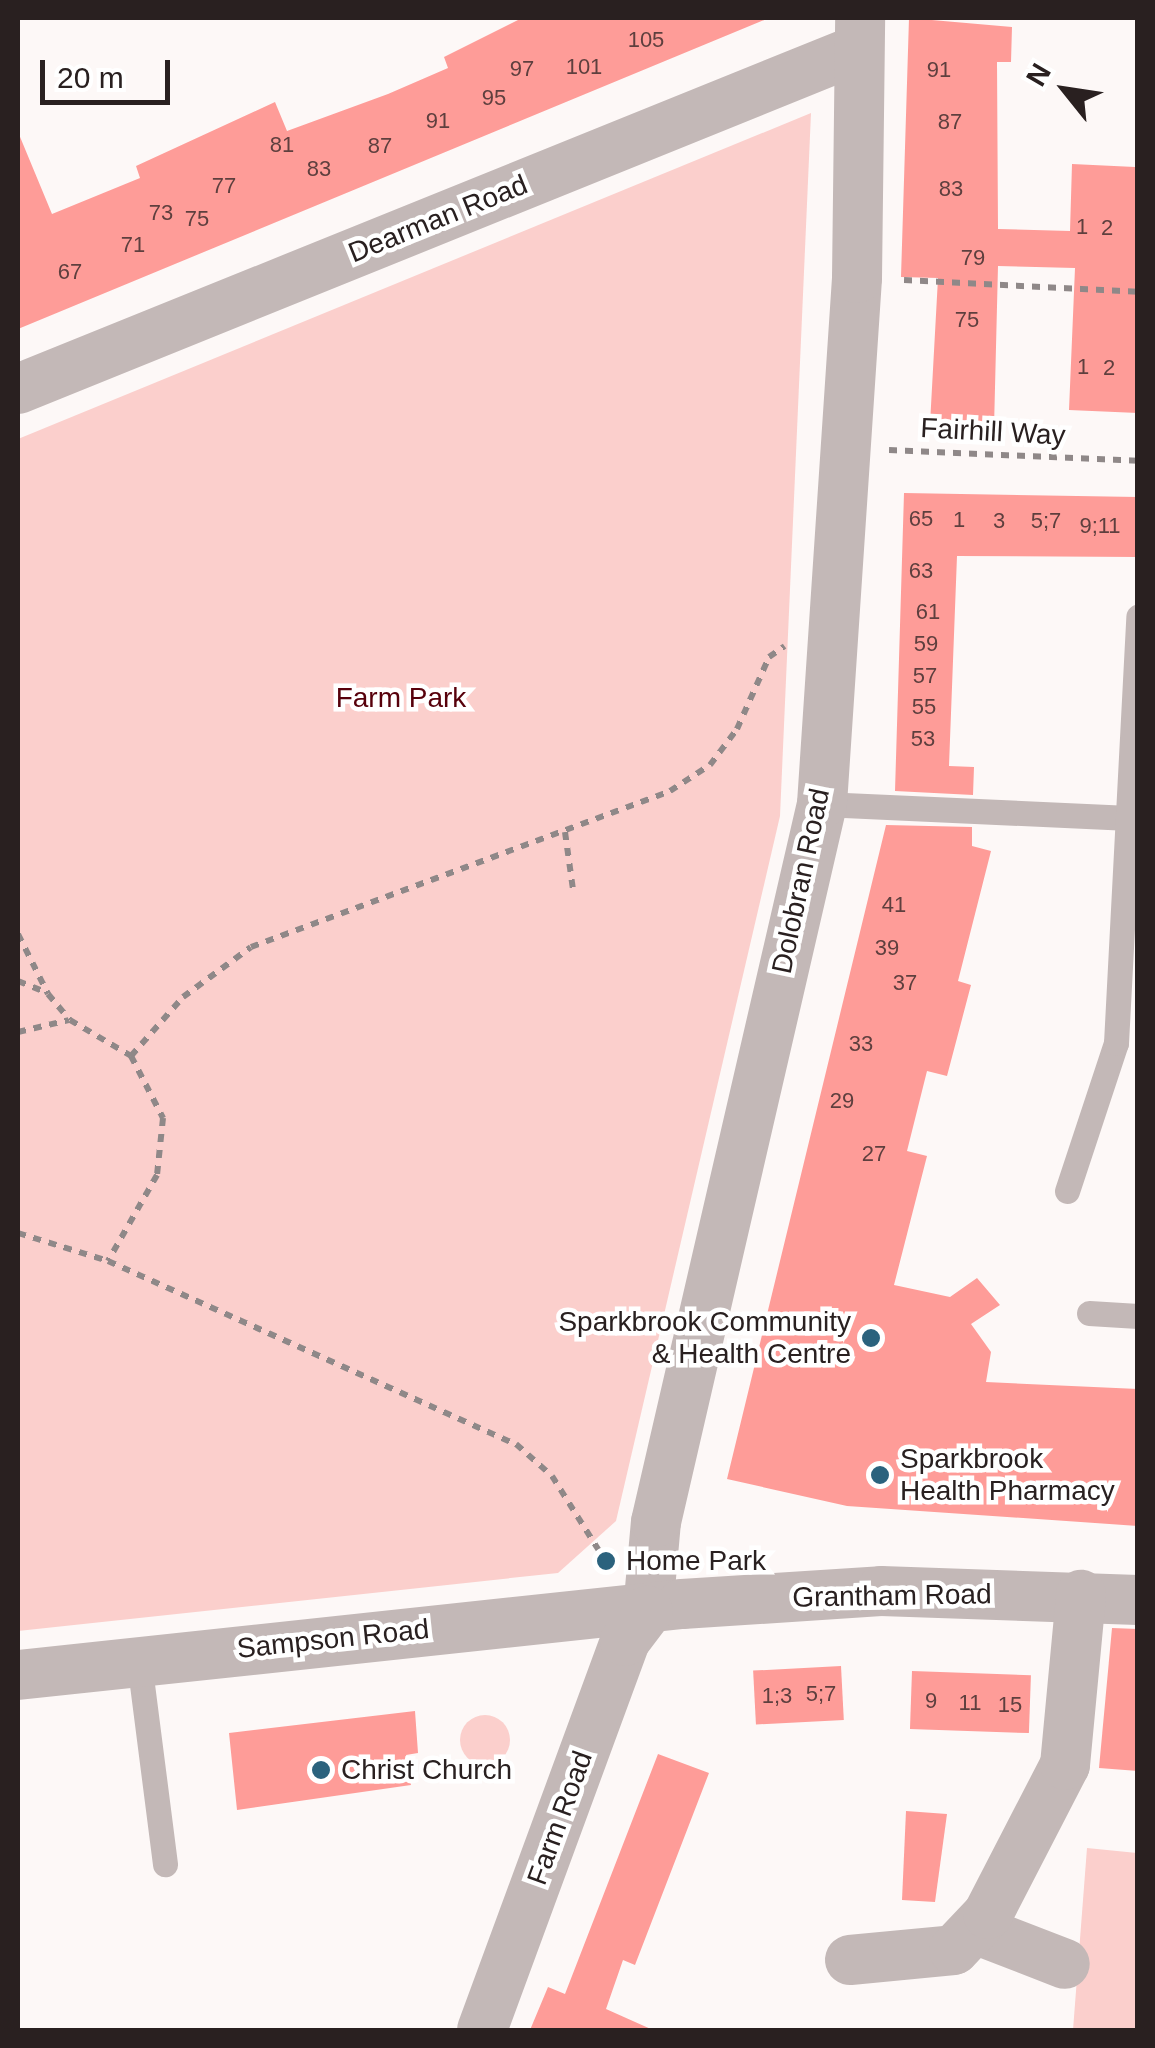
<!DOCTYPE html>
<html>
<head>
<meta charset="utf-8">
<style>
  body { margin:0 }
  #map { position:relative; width:1155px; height:2048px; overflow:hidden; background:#fdf8f7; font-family:Arial,sans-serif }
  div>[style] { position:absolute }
  .green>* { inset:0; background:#fbcfcc }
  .round { border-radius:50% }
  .building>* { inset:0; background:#fe9c98; transform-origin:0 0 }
  .path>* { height:6px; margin-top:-3px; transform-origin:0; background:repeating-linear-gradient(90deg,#8f8888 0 8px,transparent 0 16px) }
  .service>* { height:25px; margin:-12.5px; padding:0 12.5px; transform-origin:12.5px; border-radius:12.5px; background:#c3b8b7 }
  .minor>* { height:50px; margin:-25px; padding:0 25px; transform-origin:25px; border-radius:25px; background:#c3b8b7 }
  .dots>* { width:28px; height:28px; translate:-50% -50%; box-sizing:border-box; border:5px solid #fff; border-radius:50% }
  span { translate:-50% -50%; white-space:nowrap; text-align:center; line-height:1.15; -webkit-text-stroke:9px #fff; paint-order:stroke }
  .number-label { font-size:22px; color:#5e3f3e }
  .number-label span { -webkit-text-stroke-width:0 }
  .street-label { font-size:28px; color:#292020 }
  .park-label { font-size:28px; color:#57000b }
  .poi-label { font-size:28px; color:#292020 }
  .right { translate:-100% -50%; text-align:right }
  .left { translate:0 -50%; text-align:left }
  .frame { position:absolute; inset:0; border:20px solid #292020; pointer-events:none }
  .north { position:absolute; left:1015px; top:40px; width:100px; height:100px; -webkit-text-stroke:8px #fff; paint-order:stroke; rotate:300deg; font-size:28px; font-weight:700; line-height:40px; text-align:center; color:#292020 }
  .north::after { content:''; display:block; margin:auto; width:35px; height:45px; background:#292020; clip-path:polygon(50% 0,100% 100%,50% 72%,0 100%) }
  .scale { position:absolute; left:40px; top:60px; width:130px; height:45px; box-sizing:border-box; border:5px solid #292020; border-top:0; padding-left:12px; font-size:30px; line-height:35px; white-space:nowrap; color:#292020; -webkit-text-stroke:8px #fff; paint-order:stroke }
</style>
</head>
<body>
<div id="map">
  <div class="green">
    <i style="clip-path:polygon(811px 113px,780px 816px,616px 1521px,558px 1573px,18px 1631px,18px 439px)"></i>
    <i class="round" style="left:460px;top:1715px;width:50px;height:50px"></i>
    <i style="clip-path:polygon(1087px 1848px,1137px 1853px,1137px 2030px,1073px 2030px)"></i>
  </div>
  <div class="building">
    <i style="clip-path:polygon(522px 18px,769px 18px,18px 329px,18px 132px,52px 214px,140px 178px,136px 166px,275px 102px,287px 131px,388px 94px,448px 68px,444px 57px)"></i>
    <i style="clip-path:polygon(909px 18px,1012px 27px,1011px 62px,997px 62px,998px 229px,1070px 231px,1072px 164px,1135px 167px,1138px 413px,1069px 410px,1075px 268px,998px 266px,994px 428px,930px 424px,938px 278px,901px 277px)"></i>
    <i style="clip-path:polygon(904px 493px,1138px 497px,1138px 557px,957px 556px,949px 766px,974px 767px,973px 795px,895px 791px)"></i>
    <i style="clip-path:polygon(886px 825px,972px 827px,972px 846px,991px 851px,958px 981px,971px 985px,947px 1076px,927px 1071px,907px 1151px,927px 1156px,894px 1285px,950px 1297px,977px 1278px,1000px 1305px,971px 1324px,991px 1352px,986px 1382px,1138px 1389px,1138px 1526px,847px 1506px,727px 1479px)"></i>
    <i style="clip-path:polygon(1112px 1628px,1138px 1629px,1138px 1771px,1099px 1768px)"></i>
    <i style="left:841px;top:1666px;width:54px;height:88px;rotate:87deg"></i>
    <i style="left:912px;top:1671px;width:119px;height:58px;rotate:2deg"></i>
    <i style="clip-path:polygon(415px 1711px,418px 1753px,406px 1755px,411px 1785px,237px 1810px,229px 1733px)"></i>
    <i style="clip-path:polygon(658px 1754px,709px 1773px,635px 1965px,623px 1960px,606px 2009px,653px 2030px,530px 2030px,548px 1987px,565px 1994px)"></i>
    <i style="clip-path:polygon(906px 1811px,947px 1814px,935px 1902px,902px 1900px)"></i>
  </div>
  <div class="path">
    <i style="left:904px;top:280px;width:234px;rotate:2.9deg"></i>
    <i style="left:889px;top:450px;width:249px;rotate:2.5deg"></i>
    <i style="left:565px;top:832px;width:59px;rotate:82.1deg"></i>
    <i style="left:18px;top:934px;width:67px;rotate:63.4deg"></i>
    <i style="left:48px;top:994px;width:34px;rotate:50deg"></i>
    <i style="left:70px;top:1020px;width:71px;rotate:30.5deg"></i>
    <i style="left:131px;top:1056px;width:70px;rotate:62.7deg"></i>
    <i style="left:163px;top:1118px;width:57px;rotate:96deg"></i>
    <i style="left:157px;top:1175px;width:99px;rotate:119.7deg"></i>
    <i style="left:108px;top:1261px;width:447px;rotate:24.2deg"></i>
    <i style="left:516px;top:1444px;width:48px;rotate:41.6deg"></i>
    <i style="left:552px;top:1476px;width:99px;rotate:57.8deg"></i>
    <i style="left:18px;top:981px;width:31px;rotate:22deg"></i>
    <i style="left:18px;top:1032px;width:52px;rotate:-13.2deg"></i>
    <i style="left:131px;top:1056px;width:79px;rotate:-48.6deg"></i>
    <i style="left:183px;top:997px;width:84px;rotate:-36.3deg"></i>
    <i style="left:251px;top:947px;width:447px;rotate:-20.4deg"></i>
    <i style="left:670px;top:791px;width:48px;rotate:-33deg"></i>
    <i style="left:710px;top:765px;width:45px;rotate:-53.1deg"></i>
    <i style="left:737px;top:729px;width:79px;rotate:-66deg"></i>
    <i style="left:769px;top:657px;width:19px;rotate:-35deg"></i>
    <i style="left:18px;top:1233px;width:94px;rotate:17.3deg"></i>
  </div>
  <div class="service">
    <i style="left:822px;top:804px;width:308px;rotate:2.6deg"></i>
    <i style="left:1067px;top:1191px;width:156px;rotate:-71.7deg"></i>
    <i style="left:1116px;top:1043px;width:427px;rotate:-87deg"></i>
    <i style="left:1089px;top:1313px;width:49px;rotate:3.5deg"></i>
    <i style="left:139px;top:1661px;width:205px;rotate:82.7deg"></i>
  </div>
  <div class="minor">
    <i style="left:18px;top:389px;width:907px;rotate:-22.01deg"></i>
    <i style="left:648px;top:1611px;width:89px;rotate:-84.9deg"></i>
    <i style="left:656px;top:1522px;width:737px;rotate:-76.98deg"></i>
    <i style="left:822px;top:804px;width:527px;rotate:-86.19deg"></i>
    <i style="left:857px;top:278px;width:260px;rotate:-89.3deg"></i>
    <i style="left:18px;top:1675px;width:668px;rotate:-6.1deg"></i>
    <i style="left:682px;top:1604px;width:199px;rotate:-3.7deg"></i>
    <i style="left:881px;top:1591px;width:257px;rotate:2deg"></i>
    <i style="left:977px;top:1930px;width:94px;rotate:21.1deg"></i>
    <i style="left:850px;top:1960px;width:104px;rotate:-5.5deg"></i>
    <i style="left:954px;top:1950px;width:50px;rotate:-46.6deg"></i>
    <i style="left:988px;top:1914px;width:168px;rotate:-62.7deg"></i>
    <i style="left:1065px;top:1765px;width:171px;rotate:-84.6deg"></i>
    <i style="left:482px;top:2030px;width:414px;rotate:-69.8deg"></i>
    <i style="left:625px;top:1641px;width:38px;rotate:-53deg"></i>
  </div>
  <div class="dots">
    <i style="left:871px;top:1338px;background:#2b627d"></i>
    <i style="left:880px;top:1475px;background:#2b627d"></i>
    <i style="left:606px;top:1561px;background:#2b627d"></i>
    <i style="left:321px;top:1770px;background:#2b627d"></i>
  </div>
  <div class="number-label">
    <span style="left:646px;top:40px">105</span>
    <span style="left:584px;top:67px">101</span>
    <span style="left:522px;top:69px">97</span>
    <span style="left:939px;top:70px">91</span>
    <span style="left:494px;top:98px">95</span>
    <span style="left:438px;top:121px">91</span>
    <span style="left:950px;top:122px">87</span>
    <span style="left:282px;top:145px">81</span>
    <span style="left:380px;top:146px">87</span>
    <span style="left:319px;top:169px">83</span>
    <span style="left:224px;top:186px">77</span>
    <span style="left:951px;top:189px">83</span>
    <span style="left:161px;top:213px">73</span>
    <span style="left:197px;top:219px">75</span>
    <span style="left:1082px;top:227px">1</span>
    <span style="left:1107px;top:228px">2</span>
    <span style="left:133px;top:245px">71</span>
    <span style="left:973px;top:258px">79</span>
    <span style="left:70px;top:272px">67</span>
    <span style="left:967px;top:320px">75</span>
    <span style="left:1083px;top:367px">1</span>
    <span style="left:1109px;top:368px">2</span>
    <span style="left:921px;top:519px">65</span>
    <span style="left:959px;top:520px">1</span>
    <span style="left:999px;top:521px">3</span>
    <span style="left:1046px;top:521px">5;7</span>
    <span style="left:1100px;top:526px">9;11</span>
    <span style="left:921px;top:571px">63</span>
    <span style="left:928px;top:612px">61</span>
    <span style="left:926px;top:644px">59</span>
    <span style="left:925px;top:676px">57</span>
    <span style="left:924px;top:707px">55</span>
    <span style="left:923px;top:739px">53</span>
    <span style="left:894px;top:905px">41</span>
    <span style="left:887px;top:948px">39</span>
    <span style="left:905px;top:983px">37</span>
    <span style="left:861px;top:1044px">33</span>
    <span style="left:842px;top:1101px">29</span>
    <span style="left:874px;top:1154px">27</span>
    <span style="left:821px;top:1694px">5;7</span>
    <span style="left:777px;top:1696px">1;3</span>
    <span style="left:931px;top:1701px">9</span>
    <span style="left:970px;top:1703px">11</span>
    <span style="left:1010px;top:1705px">15</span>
  </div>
  <div class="street-label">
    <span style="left:438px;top:219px;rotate:-22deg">Dearman Road</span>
    <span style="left:993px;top:432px;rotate:3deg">Fairhill Way</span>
    <span style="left:801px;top:881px;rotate:-78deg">Dolobran Road</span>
    <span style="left:892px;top:1596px;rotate:-1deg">Grantham Road</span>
    <span style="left:333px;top:1639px;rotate:-6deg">Sampson Road</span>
    <span style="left:560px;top:1818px;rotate:-70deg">Farm Road</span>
  </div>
  <div class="park-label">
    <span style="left:401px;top:698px">Farm Park</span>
  </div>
  <div class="poi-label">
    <span class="right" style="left:851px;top:1338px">Sparkbrook Community<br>&amp; Health Centre</span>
    <span class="left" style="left:900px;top:1475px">Sparkbrook<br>Health Pharmacy</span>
    <span class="left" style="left:626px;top:1561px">Home Park</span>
    <span class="left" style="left:341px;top:1770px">Christ Church</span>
  </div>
  <div class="frame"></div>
  <div class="north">N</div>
  <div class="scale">20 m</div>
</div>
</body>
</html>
